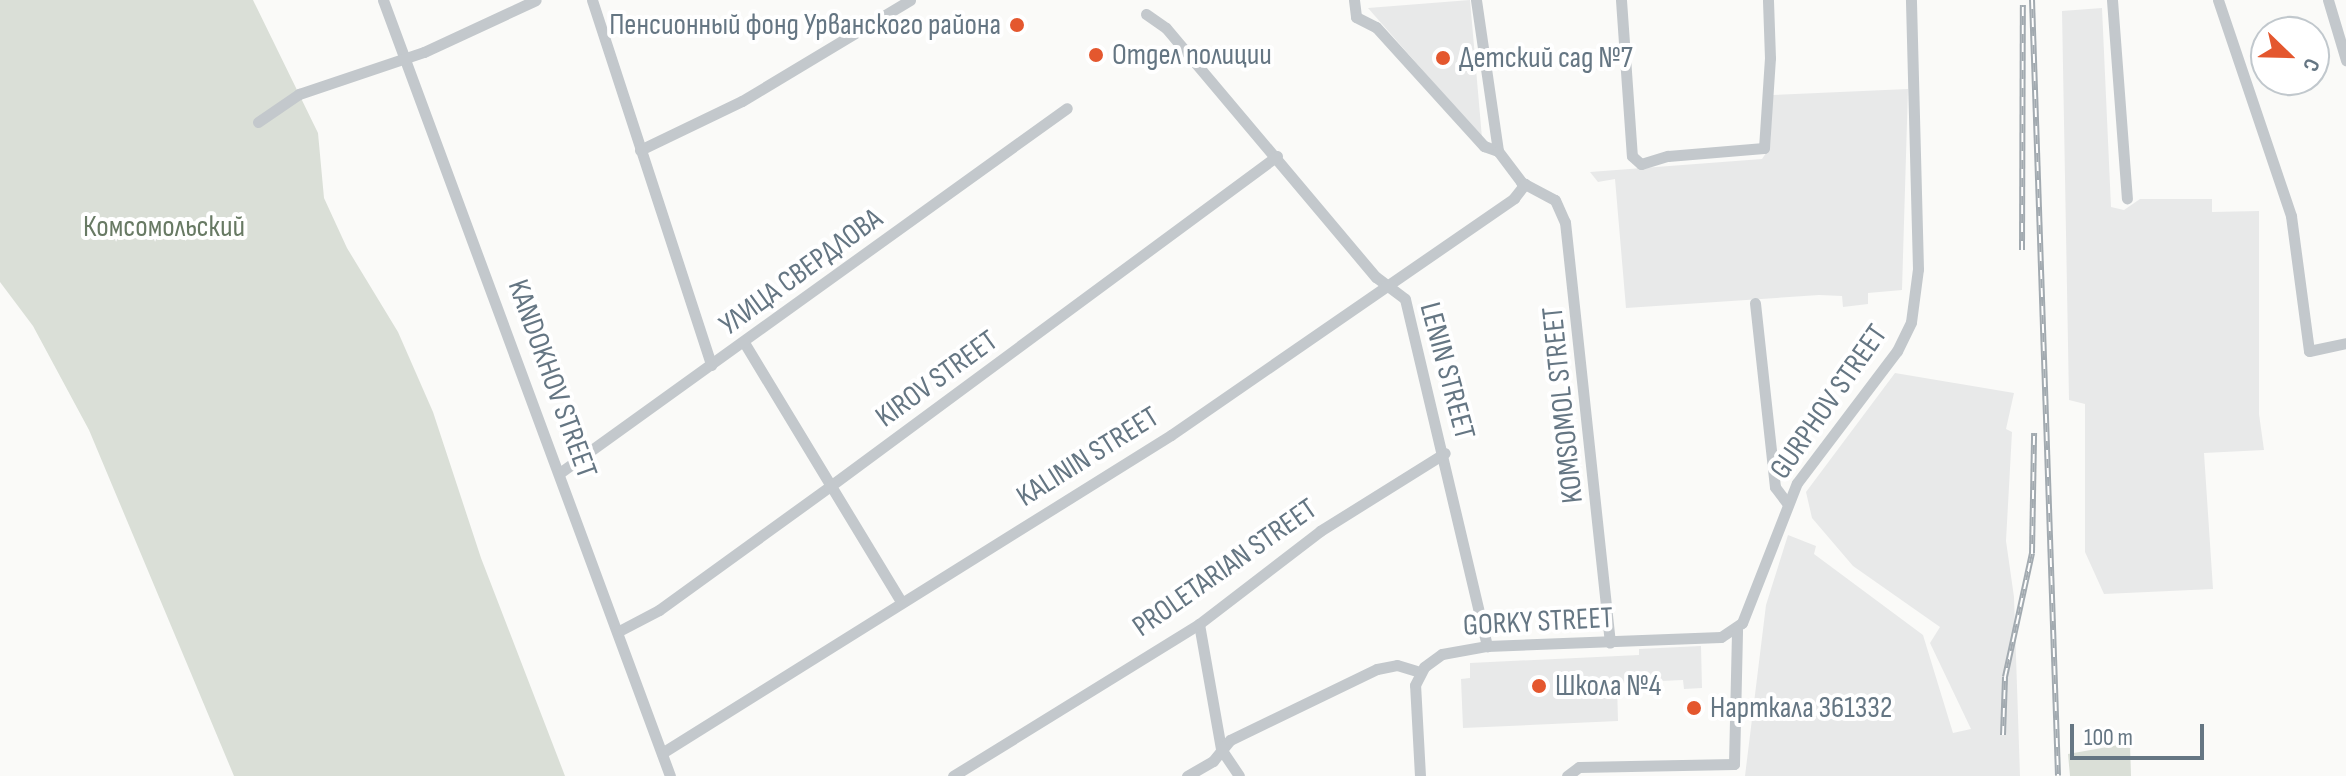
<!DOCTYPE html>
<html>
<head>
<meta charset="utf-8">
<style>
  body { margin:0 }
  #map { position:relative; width:2346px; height:776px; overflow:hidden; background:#fafaf8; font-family:"Sofia Sans Condensed",sans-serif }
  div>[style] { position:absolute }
  .built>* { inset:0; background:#e8e9e9 }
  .green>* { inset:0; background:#dadfd7 }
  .minor>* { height:11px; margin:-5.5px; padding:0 5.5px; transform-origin:5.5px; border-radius:5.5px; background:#c3c8cc }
  .rail>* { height:6px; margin-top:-3px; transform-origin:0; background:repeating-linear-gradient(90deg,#fff 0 9px,#a2aab0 0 18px); box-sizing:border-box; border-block:2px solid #a2aab0 }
  .dots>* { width:22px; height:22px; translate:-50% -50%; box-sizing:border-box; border:4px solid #fff; border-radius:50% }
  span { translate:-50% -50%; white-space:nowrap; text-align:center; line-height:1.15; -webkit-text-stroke:8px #fff; paint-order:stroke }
  .poi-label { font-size:30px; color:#657683 }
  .right { translate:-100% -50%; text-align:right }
  .left { translate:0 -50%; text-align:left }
  .park-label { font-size:30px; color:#687a64 }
  .street-label { font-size:30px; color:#657683 }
  .north { position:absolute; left:2250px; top:16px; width:80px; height:80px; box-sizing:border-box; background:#fff; border:2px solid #c1c8cd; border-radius:50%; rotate:113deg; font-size:22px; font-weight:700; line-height:32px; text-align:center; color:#657683 }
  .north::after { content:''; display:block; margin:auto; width:28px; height:36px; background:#e4572e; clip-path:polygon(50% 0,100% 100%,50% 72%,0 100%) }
  .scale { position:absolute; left:2070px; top:724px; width:134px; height:36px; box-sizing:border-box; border:4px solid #657683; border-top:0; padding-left:10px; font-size:24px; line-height:28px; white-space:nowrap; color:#657683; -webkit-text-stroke:6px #fff; paint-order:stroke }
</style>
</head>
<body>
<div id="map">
  <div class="built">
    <i style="clip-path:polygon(1470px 0,1482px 138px,1368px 8px)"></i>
    <i style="clip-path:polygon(2102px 8px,2111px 207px,2124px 210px,2140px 199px,2212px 199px,2212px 212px,2259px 211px,2259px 414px,2264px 450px,2204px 453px,2213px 589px,2104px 594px,2085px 552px,2085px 404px,2069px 400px,2062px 11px)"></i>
    <i style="clip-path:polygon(1908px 89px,1902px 290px,1868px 293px,1868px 304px,1843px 307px,1842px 296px,1819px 295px,1626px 308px,1615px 179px,1598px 182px,1590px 172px,1762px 159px,1770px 147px,1772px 95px)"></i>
    <i style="clip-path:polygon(1895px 373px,2014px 393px,2006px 429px,2012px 432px,2006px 541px,2014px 597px,2020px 776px,1745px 776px,1766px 605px,1788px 535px,1816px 546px,1814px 554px,1923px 635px,1953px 733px,1971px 729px,1930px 643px,1940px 627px,1853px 566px,1812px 518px,1806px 492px)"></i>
    <i style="clip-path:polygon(1701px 646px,1702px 688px,1684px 689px,1683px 680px,1617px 683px,1618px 721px,1463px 728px,1461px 679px,1470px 678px,1470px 663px,1639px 655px,1639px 649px)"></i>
  </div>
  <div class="green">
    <i style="clip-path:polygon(0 0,253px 0,318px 133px,324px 198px,347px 248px,398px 332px,433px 412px,481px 558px,565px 776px,234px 776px,89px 430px,33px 326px,0 282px)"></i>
    <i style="clip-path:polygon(2130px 743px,2131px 776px,2070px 776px,2068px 754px)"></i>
  </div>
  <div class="minor">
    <i style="left:383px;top:0;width:827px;rotate:69.7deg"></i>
    <i style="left:592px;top:0;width:384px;rotate:71.9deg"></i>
    <i style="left:1354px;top:0;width:17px;rotate:83deg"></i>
    <i style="left:1356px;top:17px;width:22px;rotate:27deg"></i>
    <i style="left:1376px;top:27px;width:161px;rotate:47.8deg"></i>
    <i style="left:1484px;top:146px;width:15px;rotate:20deg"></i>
    <i style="left:1476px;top:0;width:153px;rotate:81.7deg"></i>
    <i style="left:1498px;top:151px;width:39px;rotate:53deg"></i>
    <i style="left:1521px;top:182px;width:38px;rotate:28deg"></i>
    <i style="left:1555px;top:200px;width:24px;rotate:66deg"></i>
    <i style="left:1565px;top:222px;width:423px;rotate:83.9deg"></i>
    <i style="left:1621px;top:0;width:156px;rotate:86deg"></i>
    <i style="left:1632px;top:156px;width:12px;rotate:42deg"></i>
    <i style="left:1641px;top:164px;width:28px;rotate:-17deg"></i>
    <i style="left:1668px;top:156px;width:96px;rotate:-4.8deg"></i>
    <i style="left:1764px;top:148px;width:90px;rotate:-86.2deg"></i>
    <i style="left:1770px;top:58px;width:58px;rotate:-92deg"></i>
    <i style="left:2112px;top:0;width:199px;rotate:85.7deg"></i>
    <i style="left:2218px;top:0;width:228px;rotate:71.3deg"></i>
    <i style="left:2291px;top:216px;width:136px;rotate:82.4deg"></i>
    <i style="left:2309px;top:351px;width:38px;rotate:-12deg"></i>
    <i style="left:2328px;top:0;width:63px;rotate:73.3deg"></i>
    <i style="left:1146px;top:14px;width:24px;rotate:35deg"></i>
    <i style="left:1166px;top:28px;width:326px;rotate:49.9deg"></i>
    <i style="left:1376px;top:277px;width:36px;rotate:37deg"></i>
    <i style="left:1405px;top:299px;width:357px;rotate:76.7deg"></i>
    <i style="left:258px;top:122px;width:50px;rotate:-34.3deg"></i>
    <i style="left:299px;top:94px;width:132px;rotate:-18.6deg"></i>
    <i style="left:424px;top:52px;width:123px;rotate:-24.9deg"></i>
    <i style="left:640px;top:150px;width:113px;rotate:-25.7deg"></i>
    <i style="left:742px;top:101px;width:196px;rotate:-31deg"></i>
    <i style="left:1755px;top:303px;width:185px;rotate:83.8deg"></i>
    <i style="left:1775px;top:487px;width:21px;rotate:53deg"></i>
    <i style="left:745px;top:344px;width:301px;rotate:58.8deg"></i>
    <i style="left:561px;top:472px;width:623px;rotate:-35.73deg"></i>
    <i style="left:1199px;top:624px;width:127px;rotate:80deg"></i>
    <i style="left:1221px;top:749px;width:32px;rotate:56deg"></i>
    <i style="left:619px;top:631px;width:45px;rotate:-27.7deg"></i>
    <i style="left:659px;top:610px;width:210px;rotate:-35.9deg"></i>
    <i style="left:829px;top:487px;width:557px;rotate:-36.46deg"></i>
    <i style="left:662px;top:753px;width:600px;rotate:-32deg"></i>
    <i style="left:1171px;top:435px;width:417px;rotate:-34.6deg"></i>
    <i style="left:1514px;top:198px;width:18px;rotate:-52deg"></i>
    <i style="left:953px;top:776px;width:289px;rotate:-31.7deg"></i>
    <i style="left:1199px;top:624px;width:153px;rotate:-37.5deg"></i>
    <i style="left:1320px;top:531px;width:147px;rotate:-32deg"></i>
    <i style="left:1187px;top:776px;width:30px;rotate:-30deg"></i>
    <i style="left:1213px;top:761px;width:27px;rotate:-51deg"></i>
    <i style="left:1230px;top:740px;width:163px;rotate:-25.8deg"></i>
    <i style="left:1377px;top:669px;width:20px;rotate:-11deg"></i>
    <i style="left:1397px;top:665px;width:24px;rotate:17deg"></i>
    <i style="left:1420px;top:776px;width:91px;rotate:-93.1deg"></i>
    <i style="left:1415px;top:685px;width:20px;rotate:-63deg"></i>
    <i style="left:1424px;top:667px;width:22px;rotate:-36deg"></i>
    <i style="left:1442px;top:654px;width:46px;rotate:-10.1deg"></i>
    <i style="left:1487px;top:646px;width:234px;rotate:-2.2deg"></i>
    <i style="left:1721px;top:637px;width:25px;rotate:-34deg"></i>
    <i style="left:1742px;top:623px;width:150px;rotate:-68.6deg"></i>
    <i style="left:1797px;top:483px;width:166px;rotate:-52.9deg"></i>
    <i style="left:1897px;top:351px;width:32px;rotate:-64deg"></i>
    <i style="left:1911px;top:322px;width:53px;rotate:-82.5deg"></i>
    <i style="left:1918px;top:269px;width:269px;rotate:-91.5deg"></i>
    <i style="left:1567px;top:776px;width:15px;rotate:-37deg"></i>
    <i style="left:1579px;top:767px;width:155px;rotate:-1.1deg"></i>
    <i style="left:1734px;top:764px;width:134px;rotate:-88.7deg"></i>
  </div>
  <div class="rail">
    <i style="left:2032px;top:0;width:776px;rotate:88.08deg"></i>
    <i style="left:2022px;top:250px;width:245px;rotate:-89.8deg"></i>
    <i style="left:2003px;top:735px;width:58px;rotate:-88deg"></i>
    <i style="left:2005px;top:677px;width:127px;rotate:-77.7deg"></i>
    <i style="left:2032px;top:553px;width:120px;rotate:-89deg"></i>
  </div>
  <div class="dots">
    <i style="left:1017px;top:25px;background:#e4572e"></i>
    <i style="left:1096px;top:55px;background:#e4572e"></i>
    <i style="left:1443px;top:58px;background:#e4572e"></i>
    <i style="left:1539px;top:686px;background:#e4572e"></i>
    <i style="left:1694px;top:708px;background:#e4572e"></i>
  </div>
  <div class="poi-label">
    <span class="right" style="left:1001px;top:25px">Пенсионный фонд Урванского района</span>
    <span class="left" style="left:1112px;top:55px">Отдел полиции</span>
    <span class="left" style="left:1459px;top:58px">Детский сад №7</span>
    <span class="left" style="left:1555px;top:686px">Школа №4</span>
    <span class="left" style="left:1710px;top:708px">Нарткала 361332</span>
  </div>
  <div class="park-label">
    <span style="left:164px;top:227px">Комсомольский</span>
  </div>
  <div class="street-label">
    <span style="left:801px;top:272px;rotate:-36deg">УЛИЦА СВЕРДЛОВА</span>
    <span style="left:1447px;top:371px;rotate:75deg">LENIN STREET</span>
    <span style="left:552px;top:379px;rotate:70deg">KANDOKHOV STREET</span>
    <span style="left:937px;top:379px;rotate:-36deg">KIROV STREET</span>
    <span style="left:1829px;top:402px;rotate:-55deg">GURPHOV STREET</span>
    <span style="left:1563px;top:405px;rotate:-96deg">KOMSOMOL STREET</span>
    <span style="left:1088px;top:457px;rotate:-32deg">KALININ STREET</span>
    <span style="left:1225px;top:568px;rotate:-35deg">PROLETARIAN STREET</span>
    <span style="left:1538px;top:622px;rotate:-3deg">GORKY STREET</span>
  </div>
  <div class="north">С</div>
  <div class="scale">100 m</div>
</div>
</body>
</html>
